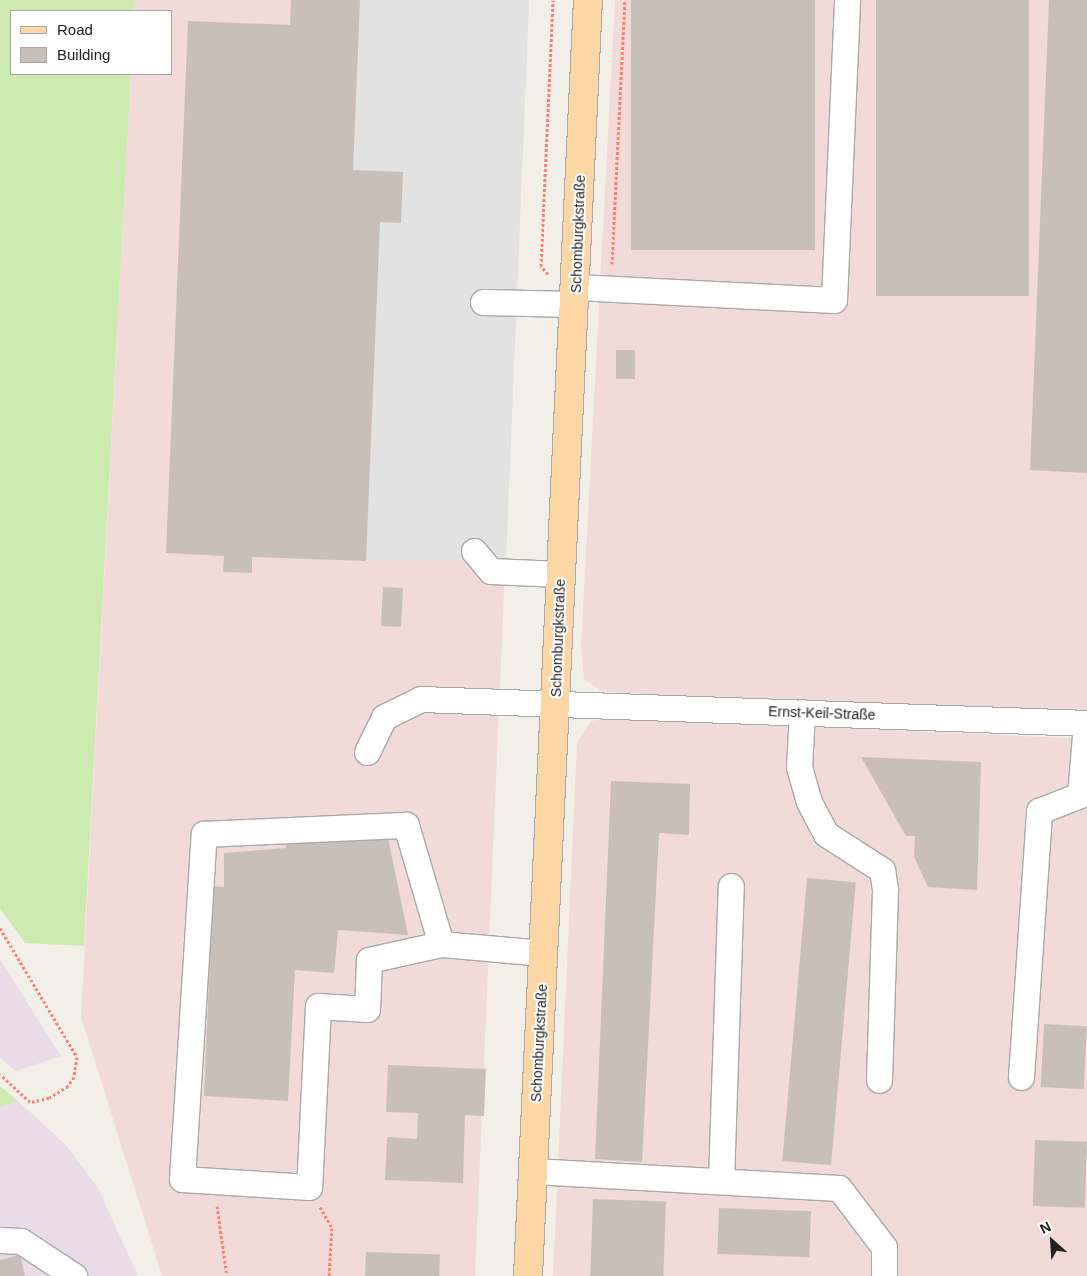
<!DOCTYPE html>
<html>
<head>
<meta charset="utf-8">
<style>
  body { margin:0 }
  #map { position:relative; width:1087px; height:1276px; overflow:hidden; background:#f2efe9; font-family:Arial,sans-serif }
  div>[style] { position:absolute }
  .commercial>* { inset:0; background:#f2dad9 }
  .industrial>* { inset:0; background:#ebdbe8 }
  .grass>* { inset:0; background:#cdebb0 }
  .parking>* { inset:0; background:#e2e2e2 }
  .building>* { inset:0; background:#c7bfb8; transform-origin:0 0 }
  .path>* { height:3px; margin-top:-1.5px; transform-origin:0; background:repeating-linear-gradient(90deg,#fa8072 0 2.5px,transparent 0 5px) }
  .roads { filter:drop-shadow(1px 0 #a9a9a9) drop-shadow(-1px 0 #a9a9a9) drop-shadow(0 1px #a9a9a9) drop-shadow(0 -1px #a9a9a9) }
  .minor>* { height:25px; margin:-12.5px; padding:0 12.5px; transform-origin:12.5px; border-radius:12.5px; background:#fff }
  .major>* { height:28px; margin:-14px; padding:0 14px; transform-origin:14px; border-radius:14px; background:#fcd6a4 }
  span { translate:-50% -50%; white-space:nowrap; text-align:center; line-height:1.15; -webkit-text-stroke:4px #fff; paint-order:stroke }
  .street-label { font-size:14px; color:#222 }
  .legend { position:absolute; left:10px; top:10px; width:162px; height:65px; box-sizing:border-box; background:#fff; border:1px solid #a7a7a7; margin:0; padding:6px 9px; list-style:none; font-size:15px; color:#222 }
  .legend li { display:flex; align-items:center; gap:10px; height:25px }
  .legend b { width:25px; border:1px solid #a7a7a7 }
  .north { position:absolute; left:1027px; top:1216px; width:50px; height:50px; -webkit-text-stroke:4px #fff; paint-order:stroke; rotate:334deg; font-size:14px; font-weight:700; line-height:20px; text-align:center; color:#222 }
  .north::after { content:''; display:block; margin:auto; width:18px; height:22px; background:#222; clip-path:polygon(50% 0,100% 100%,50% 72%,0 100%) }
</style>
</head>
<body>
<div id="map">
  <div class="commercial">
    <i style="clip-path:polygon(135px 0,529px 0,475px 1276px,162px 1276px,81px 1017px,131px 74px,171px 74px,171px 11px,134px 11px)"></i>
    <i style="clip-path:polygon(615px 0,1087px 0,1087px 715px,603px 692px,584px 679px,581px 648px)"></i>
    <i style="clip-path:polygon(614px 717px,1087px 739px,1087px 1276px,553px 1276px,577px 742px,591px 721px)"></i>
  </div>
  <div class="industrial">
    <i style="clip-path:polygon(0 959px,61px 1056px,16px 1071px,0 1058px)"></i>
    <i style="clip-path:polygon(18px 1101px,67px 1146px,99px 1190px,138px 1276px,0 1276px,0 1107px)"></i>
  </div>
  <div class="grass">
    <i style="clip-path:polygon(0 0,135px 0,134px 11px,11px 11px,11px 74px,131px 74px,84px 946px,25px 943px,0 908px)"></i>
    <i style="clip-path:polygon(0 1086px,18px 1101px,0 1107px)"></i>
  </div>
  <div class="parking">
    <i style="clip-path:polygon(360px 0,529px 0,506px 561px,366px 561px,380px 222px,401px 222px,403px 173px,353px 170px)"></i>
  </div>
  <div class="building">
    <i style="clip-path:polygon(291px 0,360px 0,353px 170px,403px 172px,401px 223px,380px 222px,366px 561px,252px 557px,252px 573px,223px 572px,224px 556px,166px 553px,188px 21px,290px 25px)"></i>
    <i style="left:631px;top:0;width:184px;height:250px"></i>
    <i style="left:876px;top:0;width:153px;height:296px"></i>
    <i style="clip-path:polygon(1049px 0,1087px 0,1087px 473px,1030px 470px)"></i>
    <i style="left:616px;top:350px;width:19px;height:29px"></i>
    <i style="left:383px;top:587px;width:20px;height:39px;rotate:3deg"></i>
    <i style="clip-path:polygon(861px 757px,981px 762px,977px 890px,928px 887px,914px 857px,915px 836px,906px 836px)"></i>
    <i style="clip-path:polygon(611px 781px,690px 784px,689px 835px,659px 833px,642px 1162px,595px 1159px)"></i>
    <i style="clip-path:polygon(387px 833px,408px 935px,338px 930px,334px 973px,295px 970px,288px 1101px,204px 1096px,213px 886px,224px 887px,224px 853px,286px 848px,286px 843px)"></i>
    <i style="left:807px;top:878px;width:49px;height:284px;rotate:5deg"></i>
    <i style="left:1044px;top:1024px;width:43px;height:63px;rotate:3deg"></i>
    <i style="clip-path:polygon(388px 1065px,486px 1069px,484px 1116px,465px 1115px,463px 1183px,385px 1180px,387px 1137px,417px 1139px,418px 1113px,386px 1112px)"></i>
    <i style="left:1035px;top:1140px;width:52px;height:66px;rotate:2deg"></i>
    <i style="left:593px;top:1199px;width:73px;height:77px;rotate:2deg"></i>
    <i style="left:719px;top:1208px;width:92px;height:46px;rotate:2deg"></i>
    <i style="left:366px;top:1252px;width:74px;height:24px;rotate:2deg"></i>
    <i style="clip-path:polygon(20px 1255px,25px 1276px,0 1276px,0 1260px)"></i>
  </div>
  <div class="path">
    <i style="left:612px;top:264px;width:264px;rotate:-87.2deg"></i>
    <i style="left:548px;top:274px;width:11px;rotate:-131deg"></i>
    <i style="left:541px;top:266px;width:266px;rotate:-87.4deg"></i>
    <i style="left:0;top:928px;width:150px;rotate:59.2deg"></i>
    <i style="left:77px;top:1057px;width:20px;rotate:99deg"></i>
    <i style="left:74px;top:1077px;width:11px;rotate:124deg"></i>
    <i style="left:68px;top:1086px;width:22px;rotate:148deg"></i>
    <i style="left:49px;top:1098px;width:19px;rotate:168deg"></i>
    <i style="left:30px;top:1102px;width:41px;rotate:-137deg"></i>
    <i style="left:217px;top:1206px;width:71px;rotate:81.9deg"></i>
    <i style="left:320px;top:1207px;width:24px;rotate:60deg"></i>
    <i style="left:332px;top:1228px;width:48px;rotate:93.6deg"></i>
  </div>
  <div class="roads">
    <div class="minor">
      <i style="left:576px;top:287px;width:258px;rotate:2.9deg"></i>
      <i style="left:834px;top:300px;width:300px;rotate:-87.5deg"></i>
      <i style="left:483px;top:302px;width:92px;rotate:1.2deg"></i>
      <i style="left:474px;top:551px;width:26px;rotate:50deg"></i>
      <i style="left:491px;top:571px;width:69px;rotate:2.5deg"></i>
      <i style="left:802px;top:712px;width:55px;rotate:93.1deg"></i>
      <i style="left:799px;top:767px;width:36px;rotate:74deg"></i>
      <i style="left:809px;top:802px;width:36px;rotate:62deg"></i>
      <i style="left:826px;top:834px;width:67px;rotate:32.7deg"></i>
      <i style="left:882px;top:870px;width:20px;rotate:81deg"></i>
      <i style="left:885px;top:890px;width:190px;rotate:91.8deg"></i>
      <i style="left:367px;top:752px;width:39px;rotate:-64deg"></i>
      <i style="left:384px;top:717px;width:41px;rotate:-25.9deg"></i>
      <i style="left:421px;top:699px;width:666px;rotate:2.06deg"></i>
      <i style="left:441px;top:944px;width:74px;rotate:167.5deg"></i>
      <i style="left:369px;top:960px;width:49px;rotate:92.3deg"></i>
      <i style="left:367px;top:1009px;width:49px;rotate:-176.5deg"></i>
      <i style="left:318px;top:1006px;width:181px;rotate:92.8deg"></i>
      <i style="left:309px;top:1187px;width:127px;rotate:-176.4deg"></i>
      <i style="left:182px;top:1179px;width:346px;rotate:-86.4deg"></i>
      <i style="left:204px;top:834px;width:202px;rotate:-2.6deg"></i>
      <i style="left:406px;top:825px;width:124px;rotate:73.6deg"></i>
      <i style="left:441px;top:944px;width:102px;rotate:5deg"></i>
      <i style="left:1021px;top:1077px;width:267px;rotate:-86.1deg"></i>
      <i style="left:1039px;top:811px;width:44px;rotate:-21.3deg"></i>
      <i style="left:1080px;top:795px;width:72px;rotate:-85.2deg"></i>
      <i style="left:533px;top:1171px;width:306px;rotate:3.2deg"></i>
      <i style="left:839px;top:1188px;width:74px;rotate:52.7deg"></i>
      <i style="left:884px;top:1247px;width:29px;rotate:90deg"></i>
      <i style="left:721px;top:1181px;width:295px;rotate:-88.1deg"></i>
      <i style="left:0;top:1240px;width:21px;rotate:3deg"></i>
      <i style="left:21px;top:1241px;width:64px;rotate:33.4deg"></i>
    </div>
    <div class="major">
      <i style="left:528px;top:1276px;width:1277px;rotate:-87.31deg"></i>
    </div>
  </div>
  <div class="street-label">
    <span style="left:578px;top:234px;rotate:-88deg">Schomburgkstraße</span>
    <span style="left:558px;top:638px;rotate:-88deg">Schomburgkstraße</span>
    <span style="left:822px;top:713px;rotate:2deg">Ernst-Keil-Straße</span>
    <span style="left:539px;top:1043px;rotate:-87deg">Schomburgkstraße</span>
  </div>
  <ul class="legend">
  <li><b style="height:6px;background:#fcd6a4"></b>Road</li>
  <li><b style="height:14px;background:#c7bfb8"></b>Building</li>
  </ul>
  <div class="north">N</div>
</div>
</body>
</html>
